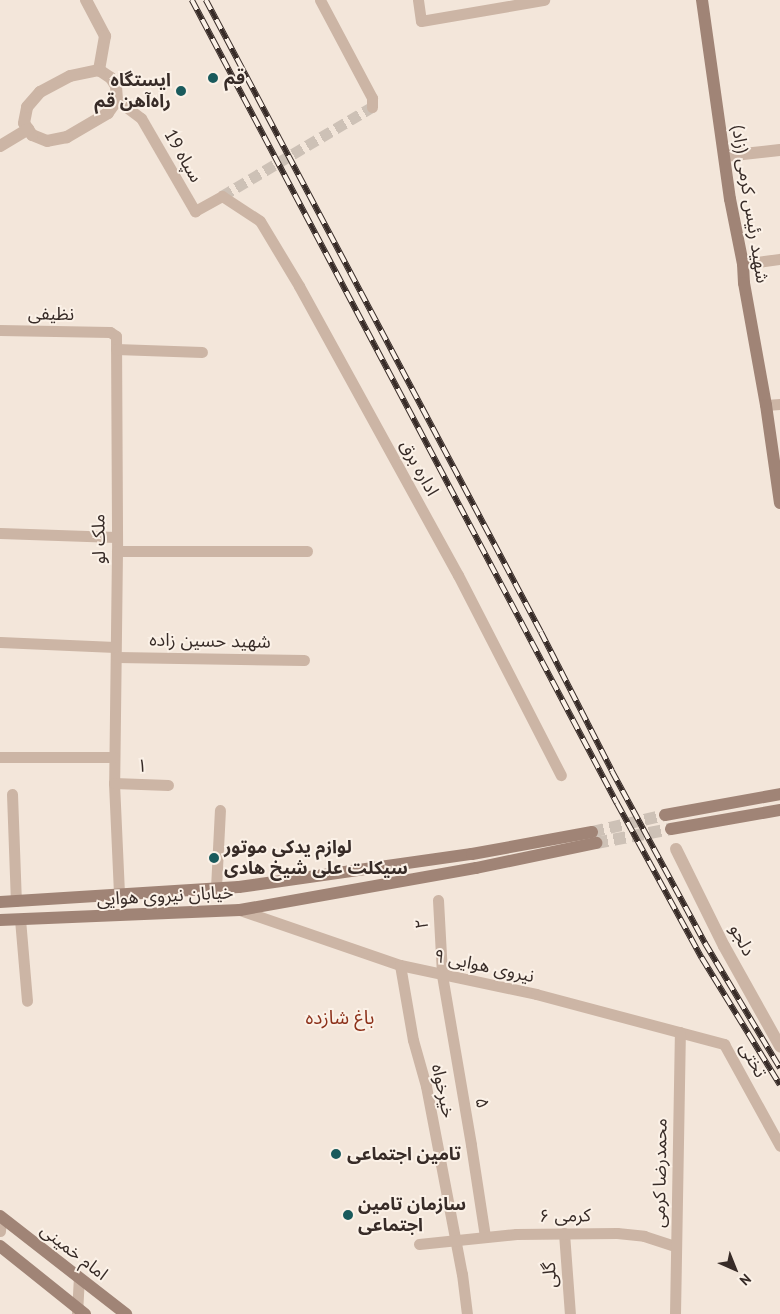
<!DOCTYPE html>
<html>
<head>
<meta charset="utf-8">
<style>
  body { margin:0 }
  #map { position:relative; width:780px; height:1314px; overflow:hidden; background:#f3e6da; font-family:"PT Sans","Noto Sans Arabic",sans-serif }
  div>[style] { position:absolute }
  .minor-tunnel>* { height:11px; margin-top:-5.5px; transform-origin:0; background:repeating-linear-gradient(90deg,#cdc1b6 0 11px,transparent 0 16.5px) }
  .secondary-tunnel>* { height:12px; margin-top:-6px; transform-origin:0; background:repeating-linear-gradient(90deg,#cdc1b6 0 12px,transparent 0 18px) }
  .minor>* { height:11px; margin:-5.5px; padding:0 5.5px; transform-origin:5.5px; border-radius:5.5px; background:#ccb5a5 }
  .tertiary>* { height:12px; margin:-6px; padding:0 6px; transform-origin:6px; border-radius:6px; background:#ccb5a5 }
  .secondary>* { height:12px; margin:-6px; padding:0 6px; transform-origin:6px; border-radius:6px; background:#a08476 }
  .rail>* { height:5.5px; margin-top:-2.75px; transform-origin:0; background:repeating-linear-gradient(90deg,#fbf1e7 0 11px,#372b27 0 22px); box-sizing:border-box; border-block:1px solid #372b27 }
  .dots>* { width:14px; height:14px; translate:-50% -50%; box-sizing:border-box; border:2px solid #fbf1e7; border-radius:50% }
  span { translate:-50% -50%; white-space:nowrap; text-align:center; line-height:1.15; -webkit-text-stroke:4px #fbf1e7; paint-order:stroke }
  .poi-label { font-size:18px; color:#372b27; font-weight:700 }
  .left { translate:0 -50%; text-align:left }
  .right { translate:-100% -50%; text-align:right }
  .street-label { font-size:18px; color:#372b27 }
  .neighbourhood-label { font-size:19px; color:#8c311a }
  .north { position:absolute; left:710px; top:1244px; width:50px; height:50px; -webkit-text-stroke:4px #fbf1e7; paint-order:stroke; rotate:136deg; font-size:14px; font-weight:700; line-height:20px; text-align:center; color:#372b27 }
  .north::after { content:''; display:block; margin:auto; width:18px; height:22px; background:#372b27; clip-path:polygon(50% 0,100% 100%,50% 72%,0 100%) }
</style>
</head>
<body>
<div id="map">
  <div class="minor-tunnel">
    <i style="left:222px;top:196px;width:174px;rotate:-30.7deg"></i>
  </div>
  <div class="secondary-tunnel">
    <i style="left:592px;top:832px;width:75px;rotate:-13.1deg"></i>
    <i style="left:596px;top:843px;width:76px;rotate:-10.6deg"></i>
  </div>
  <div class="minor">
    <i style="left:320px;top:0;width:111px;rotate:62deg"></i>
    <i style="left:372px;top:98px;width:9px;rotate:90deg"></i>
    <i style="left:418px;top:0;width:21px;rotate:82deg"></i>
    <i style="left:421px;top:21px;width:125px;rotate:-9.7deg"></i>
    <i style="left:117px;top:100px;width:30px;rotate:37deg"></i>
    <i style="left:141px;top:118px;width:108px;rotate:59.9deg"></i>
    <i style="left:195px;top:211px;width:31px;rotate:-29deg"></i>
    <i style="left:222px;top:196px;width:45px;rotate:33.3deg"></i>
    <i style="left:260px;top:221px;width:76px;rotate:59deg"></i>
    <i style="left:299px;top:286px;width:330px;rotate:61.2deg"></i>
    <i style="left:458px;top:575px;width:225px;rotate:62.8deg"></i>
    <i style="left:743px;top:264px;width:37px;rotate:-8deg"></i>
    <i style="left:0;top:330px;width:110px;rotate:1deg"></i>
    <i style="left:110px;top:332px;width:7px;rotate:34deg"></i>
    <i style="left:116px;top:336px;width:215px;rotate:89.7deg"></i>
    <i style="left:117px;top:551px;width:232px;rotate:90.7deg"></i>
    <i style="left:114px;top:783px;width:111px;rotate:87.4deg"></i>
    <i style="left:116px;top:349px;width:86px;rotate:2deg"></i>
    <i style="left:766px;top:405px;width:14px;rotate:-4deg"></i>
    <i style="left:0;top:533px;width:116px;rotate:2deg"></i>
    <i style="left:117px;top:551px;width:190px"></i>
    <i style="left:0;top:642px;width:115px;rotate:2.5deg"></i>
    <i style="left:117px;top:657px;width:187px;rotate:0.9deg"></i>
    <i style="left:0;top:757px;width:114px"></i>
    <i style="left:114px;top:783px;width:54px;rotate:2.1deg"></i>
    <i style="left:12px;top:794px;width:107px;rotate:87.9deg"></i>
    <i style="left:216px;top:888px;width:78px;rotate:-87.1deg"></i>
    <i style="left:438px;top:900px;width:75px;rotate:86.9deg"></i>
    <i style="left:442px;top:975px;width:172px;rotate:80.3deg"></i>
    <i style="left:471px;top:1145px;width:93px;rotate:81.3deg"></i>
    <i style="left:240px;top:910px;width:169px;rotate:19deg"></i>
    <i style="left:400px;top:965px;width:139px;rotate:12deg"></i>
    <i style="left:536px;top:994px;width:195px;rotate:14.9deg"></i>
    <i style="left:724px;top:1044px;width:116px;rotate:61.2deg"></i>
    <i style="left:20px;top:919px;width:82px;rotate:85.1deg"></i>
    <i style="left:400px;top:965px;width:76px;rotate:80.2deg"></i>
    <i style="left:413px;top:1040px;width:48px;rotate:74.2deg"></i>
    <i style="left:426px;top:1086px;width:191px;rotate:79.2deg"></i>
    <i style="left:462px;top:1274px;width:40px;rotate:82.9deg"></i>
    <i style="left:0;top:1231px;width:14px;rotate:-86deg"></i>
    <i style="left:564px;top:1233px;width:81px;rotate:85.8deg"></i>
    <i style="left:419px;top:1244px;width:98px;rotate:-5.9deg"></i>
    <i style="left:516px;top:1234px;width:101px;rotate:-0.6deg"></i>
    <i style="left:617px;top:1233px;width:27px;rotate:6deg"></i>
    <i style="left:644px;top:1236px;width:33px;rotate:18deg"></i>
    <i style="left:77px;top:1314px;width:35px;rotate:-87deg"></i>
    <i style="left:675px;top:1314px;width:282px;rotate:-89deg"></i>
  </div>
  <div class="tertiary">
    <i style="left:86px;top:0;width:41px;rotate:62.2deg"></i>
    <i style="left:105px;top:36px;width:35px;rotate:100deg"></i>
    <i style="left:99px;top:70px;width:14px;rotate:34deg"></i>
    <i style="left:111px;top:78px;width:9px;rotate:58deg"></i>
    <i style="left:116px;top:86px;width:14px;rotate:86deg"></i>
    <i style="left:117px;top:100px;width:16px;rotate:125deg"></i>
    <i style="left:108px;top:113px;width:48px;rotate:149.7deg"></i>
    <i style="left:67px;top:137px;width:20px;rotate:169deg"></i>
    <i style="left:47px;top:141px;width:16px;rotate:-158deg"></i>
    <i style="left:32px;top:135px;width:14px;rotate:-124deg"></i>
    <i style="left:24px;top:123px;width:16px;rotate:-79deg"></i>
    <i style="left:27px;top:107px;width:20px;rotate:-49deg"></i>
    <i style="left:40px;top:92px;width:34px;rotate:-28deg"></i>
    <i style="left:70px;top:76px;width:30px;rotate:-12deg"></i>
    <i style="left:0;top:146px;width:33px;rotate:-31deg"></i>
    <i style="left:725px;top:156px;width:55px;rotate:-6.2deg"></i>
    <i style="left:676px;top:849px;width:108px;rotate:63.7deg"></i>
    <i style="left:724px;top:946px;width:115px;rotate:60.8deg"></i>
  </div>
  <div class="secondary">
    <i style="left:702px;top:0;width:201px;rotate:82deg"></i>
    <i style="left:730px;top:199px;width:66px;rotate:78.7deg"></i>
    <i style="left:743px;top:264px;width:19px;rotate:87deg"></i>
    <i style="left:744px;top:283px;width:124px;rotate:79.8deg"></i>
    <i style="left:766px;top:405px;width:99px;rotate:81.9deg"></i>
    <i style="left:665px;top:815px;width:117px;rotate:-10.3deg"></i>
    <i style="left:671px;top:829px;width:111px;rotate:-9.9deg"></i>
    <i style="left:0;top:902px;width:239px;rotate:-3.6deg"></i>
    <i style="left:239px;top:887px;width:235px;rotate:-8.1deg"></i>
    <i style="left:472px;top:854px;width:122px;rotate:-10.4deg"></i>
    <i style="left:0;top:920px;width:240px;rotate:-2.4deg"></i>
    <i style="left:240px;top:910px;width:240px;rotate:-10.1deg"></i>
    <i style="left:476px;top:868px;width:123px;rotate:-11.8deg"></i>
    <i style="left:0;top:1216px;width:160px;rotate:37.9deg"></i>
    <i style="left:0;top:1246px;width:109px;rotate:38.7deg"></i>
  </div>
  <div class="rail">
    <i style="left:192px;top:0;width:909px;rotate:62.11deg"></i>
    <i style="left:617px;top:803px;width:177px;rotate:61.3deg"></i>
    <i style="left:702px;top:958px;width:149px;rotate:58.4deg"></i>
    <i style="left:206px;top:0;width:715px;rotate:62.07deg"></i>
    <i style="left:541px;top:632px;width:156px;rotate:62.9deg"></i>
    <i style="left:612px;top:771px;width:196px;rotate:61.6deg"></i>
    <i style="left:705px;top:943px;width:146px;rotate:59deg"></i>
  </div>
  <div class="dots">
    <i style="left:213px;top:78px;background:#195a5c"></i>
    <i style="left:181px;top:91px;background:#195a5c"></i>
    <i style="left:214px;top:858px;background:#195a5c"></i>
    <i style="left:336px;top:1154px;background:#195a5c"></i>
    <i style="left:348px;top:1215px;background:#195a5c"></i>
  </div>
  <div class="poi-label">
    <span class="left" style="left:224px;top:78px">قم</span>
    <span class="right" style="left:171px;top:91px">ایستگاه<br>راه‌آهن قم</span>
    <span class="left" style="left:224px;top:858px">لوازم یدکی موتور<br>سیکلت علی شیخ هادی</span>
    <span class="left" style="left:347px;top:1154px">تامین اجتماعی</span>
    <span class="left" style="left:358px;top:1215px">سازمان تامین<br>اجتماعی</span>
  </div>
  <div class="street-label">
    <span style="left:183px;top:156px;rotate:60deg">سپاه 19</span>
    <span style="left:750px;top:204px;rotate:81deg">شهید رئیس کرمی (زاد)</span>
    <span style="left:51px;top:314px;rotate:1deg">نظیفی</span>
    <span style="left:419px;top:468px;rotate:61deg">اداره برق</span>
    <span style="left:99px;top:539px;rotate:-91deg">ملک لو</span>
    <span style="left:210px;top:641px;rotate:1deg">شهید حسین زاده</span>
    <span style="left:142px;top:766px;rotate:2deg">۱</span>
    <span style="left:165px;top:896px;rotate:-3deg">خیابان نیروی هوایی</span>
    <span style="left:422px;top:924px;rotate:-93deg">۲</span>
    <span style="left:742px;top:940px;rotate:62deg">دلجو</span>
    <span style="left:484px;top:966px;rotate:12deg">نیروی هوایی ۹</span>
    <span style="left:753px;top:1060px;rotate:61deg">تختی</span>
    <span style="left:443px;top:1091px;rotate:78deg">خیرخواه</span>
    <span style="left:482px;top:1103px;rotate:80deg">۵</span>
    <span style="left:660px;top:1173px;rotate:-89deg">محمدرضا کرمی</span>
    <span style="left:565px;top:1216px;rotate:-1deg">کرمی ۶</span>
    <span style="left:74px;top:1252px;rotate:38deg">امام خمینی</span>
    <span style="left:550px;top:1275px;rotate:-95deg">گلی</span>
  </div>
  <div class="neighbourhood-label">
    <span style="left:340px;top:1018px">باغ شازده</span>
  </div>
  <div class="north">N</div>
</div>
</body>
</html>
